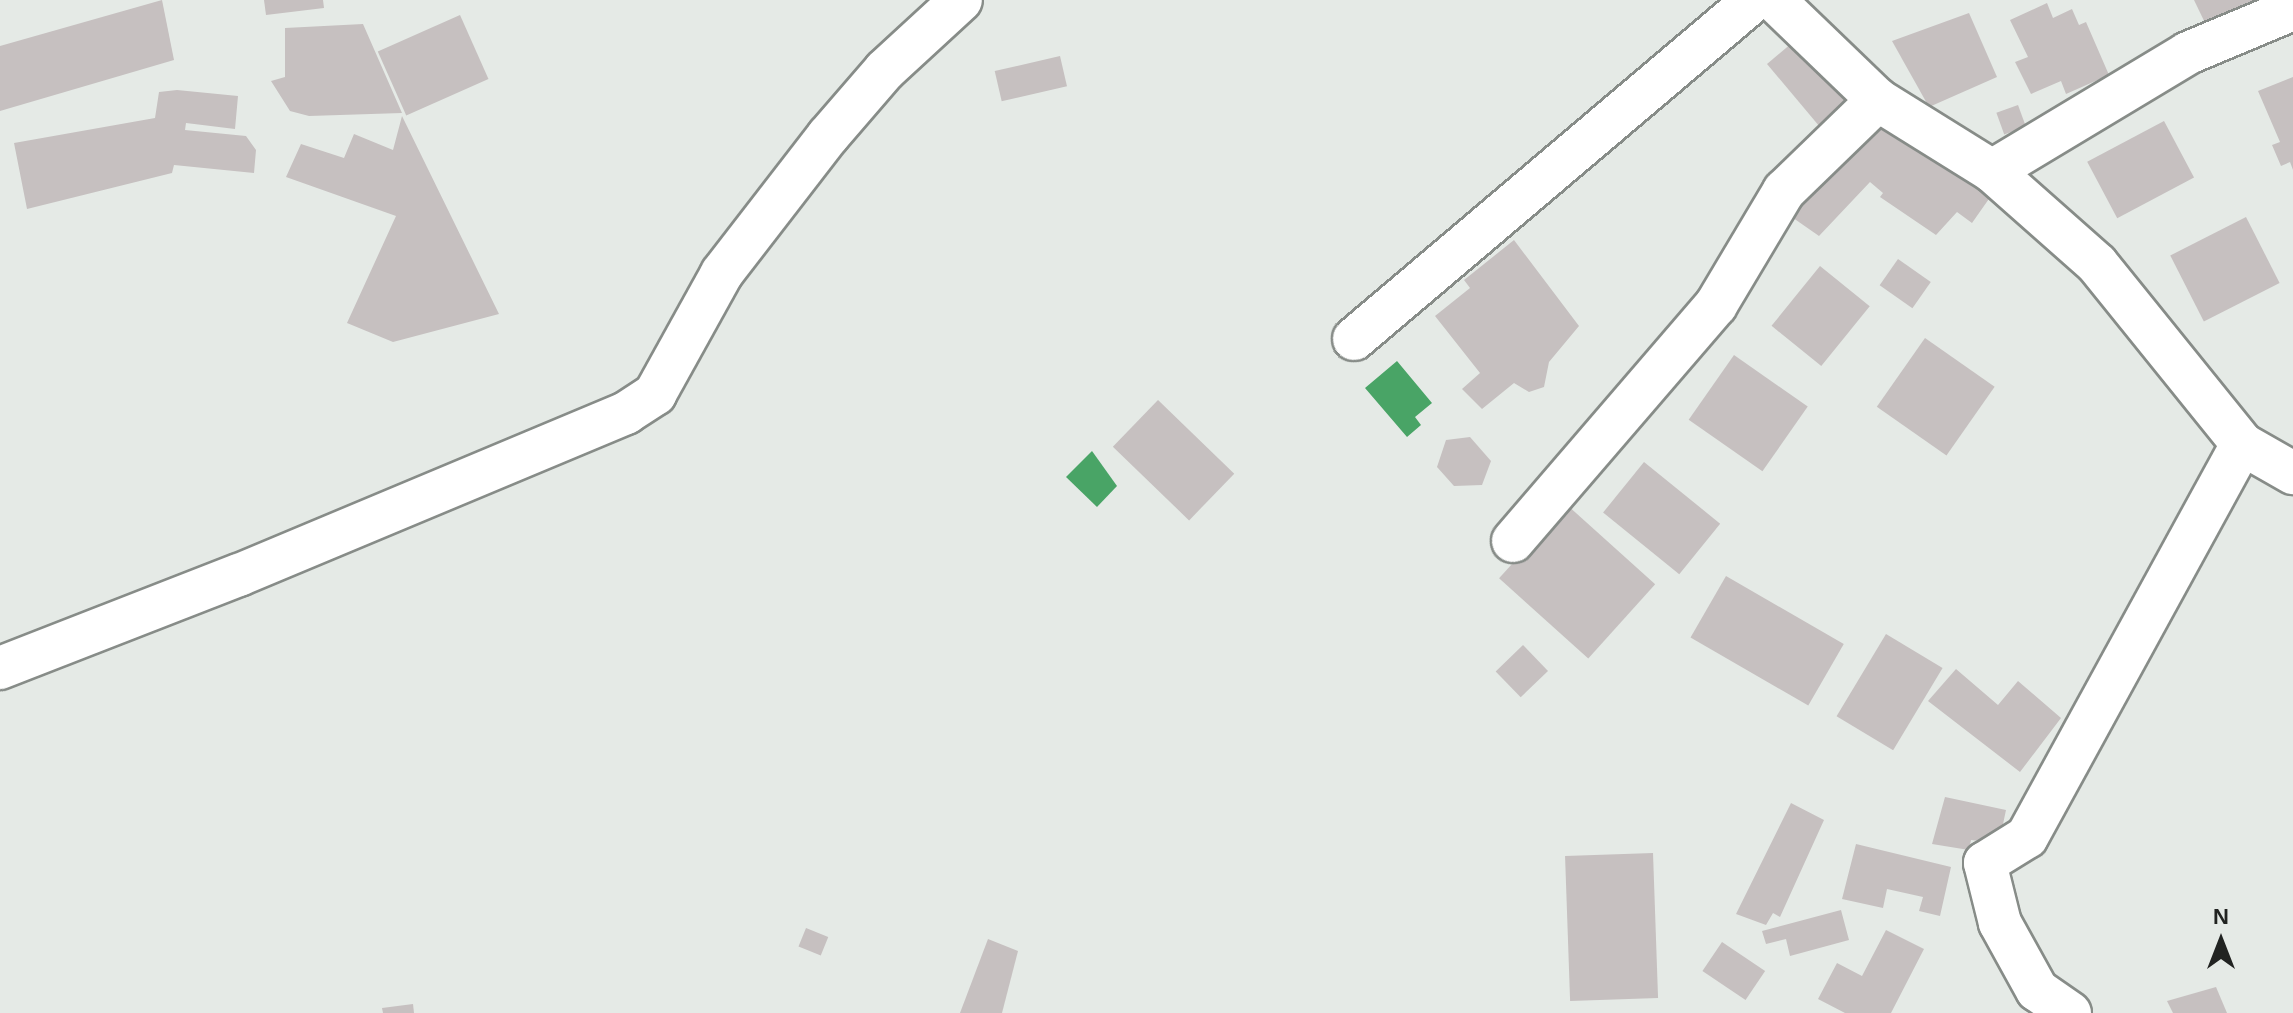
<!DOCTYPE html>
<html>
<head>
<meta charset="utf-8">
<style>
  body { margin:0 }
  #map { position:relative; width:2293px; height:1013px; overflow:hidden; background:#e5eae6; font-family:Arial,sans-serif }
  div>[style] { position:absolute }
  .water>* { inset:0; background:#49a466 }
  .building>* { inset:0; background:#c6c0c0; transform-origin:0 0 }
  .roads { filter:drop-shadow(2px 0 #878c88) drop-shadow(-2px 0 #878c88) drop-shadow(0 2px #878c88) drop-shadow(0 -2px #878c88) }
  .street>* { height:42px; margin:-21px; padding:0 21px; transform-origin:21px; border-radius:21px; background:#fff }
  span { translate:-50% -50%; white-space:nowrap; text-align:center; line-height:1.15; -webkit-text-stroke:8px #e5eae6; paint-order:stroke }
  .north { position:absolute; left:2181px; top:901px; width:80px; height:80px; -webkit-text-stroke:6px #e5eae6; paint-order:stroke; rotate:0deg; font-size:22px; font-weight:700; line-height:32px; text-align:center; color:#212321 }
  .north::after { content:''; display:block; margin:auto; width:28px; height:36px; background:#212321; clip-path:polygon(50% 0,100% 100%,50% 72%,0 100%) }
</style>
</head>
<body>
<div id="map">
  <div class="water">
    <i style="clip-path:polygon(1397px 361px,1432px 403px,1415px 417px,1421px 425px,1407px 437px,1365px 388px)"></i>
    <i style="clip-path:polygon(1092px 451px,1117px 486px,1097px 507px,1066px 477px)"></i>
  </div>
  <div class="building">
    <i style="clip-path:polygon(162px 0,174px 60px,0 111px,0 46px)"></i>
    <i style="clip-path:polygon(264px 0,323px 0,324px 8px,266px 15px)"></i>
    <i style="clip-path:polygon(2194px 0,2264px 0,2207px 27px)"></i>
    <i style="clip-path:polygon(2047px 3px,2053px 18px,2072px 9px,2079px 25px,2086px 22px,2109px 75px,2066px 94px,2061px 81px,2031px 94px,2015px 62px,2028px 57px,2010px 20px)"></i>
    <i style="clip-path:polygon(1969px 13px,1997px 77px,1929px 107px,1892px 41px)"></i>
    <i style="left:460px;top:15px;width:70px;height:90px;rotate:66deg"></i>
    <i style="clip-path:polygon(363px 24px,402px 113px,309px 116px,290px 111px,271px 81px,285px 77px,285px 28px)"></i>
    <i style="clip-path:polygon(1799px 37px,1866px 102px,1830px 139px,1767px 64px)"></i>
    <i style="left:1060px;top:56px;width:31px;height:67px;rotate:77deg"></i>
    <i style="clip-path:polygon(2293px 77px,2293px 170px,2290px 162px,2281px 166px,2272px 145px,2280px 142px,2258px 91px)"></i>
    <i style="clip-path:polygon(177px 90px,238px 96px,235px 129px,186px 123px,185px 130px,246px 136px,256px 150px,254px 173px,174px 165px,172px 173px,27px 209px,14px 143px,155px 118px,159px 92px)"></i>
    <i style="left:2018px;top:105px;width:23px;height:23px;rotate:70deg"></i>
    <i style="clip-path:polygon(402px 116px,499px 314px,393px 342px,347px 323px,396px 216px,286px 177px,301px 144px,344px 158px,354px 134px,393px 150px)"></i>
    <i style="clip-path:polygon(1868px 116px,1998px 186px,1972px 223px,1957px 212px,1936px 235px,1880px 197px,1883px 193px,1870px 182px,1819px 236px,1786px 213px)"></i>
    <i style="left:2164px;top:121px;width:64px;height:87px;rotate:62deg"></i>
    <i style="left:2246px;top:217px;width:74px;height:85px;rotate:63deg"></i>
    <i style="clip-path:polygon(1514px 240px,1579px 326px,1549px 362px,1544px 387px,1529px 392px,1514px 383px,1482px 409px,1462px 389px,1480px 373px,1435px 316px,1470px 288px,1464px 280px)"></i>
    <i style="left:1898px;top:259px;width:40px;height:32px;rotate:35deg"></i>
    <i style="left:1820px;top:266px;width:64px;height:77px;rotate:39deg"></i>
    <i style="left:1925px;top:338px;width:85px;height:84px;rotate:35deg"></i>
    <i style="left:1734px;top:355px;width:90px;height:79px;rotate:35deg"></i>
    <i style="left:1158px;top:400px;width:106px;height:65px;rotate:44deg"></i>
    <i style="clip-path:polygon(1470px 437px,1491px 461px,1482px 485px,1454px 486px,1437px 467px,1446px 440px)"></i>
    <i style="left:1644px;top:462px;width:98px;height:65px;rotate:39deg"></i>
    <i style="left:1566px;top:504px;width:120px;height:100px;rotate:42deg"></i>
    <i style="left:1726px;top:576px;width:136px;height:71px;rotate:30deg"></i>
    <i style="left:1886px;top:634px;width:66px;height:96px;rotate:31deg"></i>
    <i style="left:1523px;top:645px;width:36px;height:38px;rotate:46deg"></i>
    <i style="clip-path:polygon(1956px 669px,1998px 705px,2018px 681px,2061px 718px,2020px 772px,1928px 701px)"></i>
    <i style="clip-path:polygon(1945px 797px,2006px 810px,1999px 843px,1971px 840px,1969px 850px,1932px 844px)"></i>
    <i style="clip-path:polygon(1791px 803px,1824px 820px,1780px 917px,1773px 913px,1766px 925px,1736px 914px)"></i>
    <i style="clip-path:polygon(1856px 844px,1951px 867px,1940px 916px,1919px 911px,1923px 897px,1887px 889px,1883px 908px,1842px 899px)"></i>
    <i style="left:1653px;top:853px;width:145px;height:88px;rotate:88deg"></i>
    <i style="clip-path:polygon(1841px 910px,1849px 940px,1790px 956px,1786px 939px,1766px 944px,1762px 931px)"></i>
    <i style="left:806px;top:928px;width:24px;height:20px;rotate:22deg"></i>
    <i style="clip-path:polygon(1886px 930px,1924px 949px,1891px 1013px,1845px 1013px,1818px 999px,1837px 963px,1862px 976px)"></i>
    <i style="clip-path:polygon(988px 939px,1018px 951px,1002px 1013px,960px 1013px)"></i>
    <i style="left:1722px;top:942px;width:52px;height:35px;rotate:34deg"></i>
    <i style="clip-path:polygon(2216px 987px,2227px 1013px,2173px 1013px,2167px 1001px)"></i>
    <i style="clip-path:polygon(413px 1004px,414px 1013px,383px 1013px,382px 1008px)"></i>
  </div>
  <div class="roads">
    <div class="street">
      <i style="left:1774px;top:0;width:144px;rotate:43.9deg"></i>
      <i style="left:1878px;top:100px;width:134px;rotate:31.9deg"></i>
      <i style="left:1992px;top:171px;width:140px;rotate:41.5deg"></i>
      <i style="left:2097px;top:264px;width:231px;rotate:51.1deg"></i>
      <i style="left:2242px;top:444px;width:59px;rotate:29.6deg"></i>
      <i style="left:1992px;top:171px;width:229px;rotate:-31deg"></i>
      <i style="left:2188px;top:53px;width:114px;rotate:-22.7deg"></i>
      <i style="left:1354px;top:339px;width:524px;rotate:-40.28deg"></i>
      <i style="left:1513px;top:541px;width:311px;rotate:-49.3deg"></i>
      <i style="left:1716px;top:305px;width:133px;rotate:-59.2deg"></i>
      <i style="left:1784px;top:191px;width:131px;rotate:-44.1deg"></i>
      <i style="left:0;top:668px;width:256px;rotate:-21.3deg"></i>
      <i style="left:239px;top:575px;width:420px;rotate:-22.7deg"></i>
      <i style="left:626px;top:413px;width:35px;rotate:-33deg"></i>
      <i style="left:655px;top:394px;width:138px;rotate:-61deg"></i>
      <i style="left:722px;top:273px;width:173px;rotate:-52.3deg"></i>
      <i style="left:828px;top:136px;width:87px;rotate:-49.2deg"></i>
      <i style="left:885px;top:70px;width:103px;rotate:-42.6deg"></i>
      <i style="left:2070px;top:1013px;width:40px;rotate:-145.1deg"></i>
      <i style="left:2037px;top:990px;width:77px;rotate:-118.9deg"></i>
      <i style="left:2000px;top:923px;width:62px;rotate:-104deg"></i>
      <i style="left:1985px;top:863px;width:49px;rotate:-31.8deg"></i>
      <i style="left:2027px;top:837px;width:448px;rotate:-61.3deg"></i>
    </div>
  </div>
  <div class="north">N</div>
</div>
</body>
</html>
